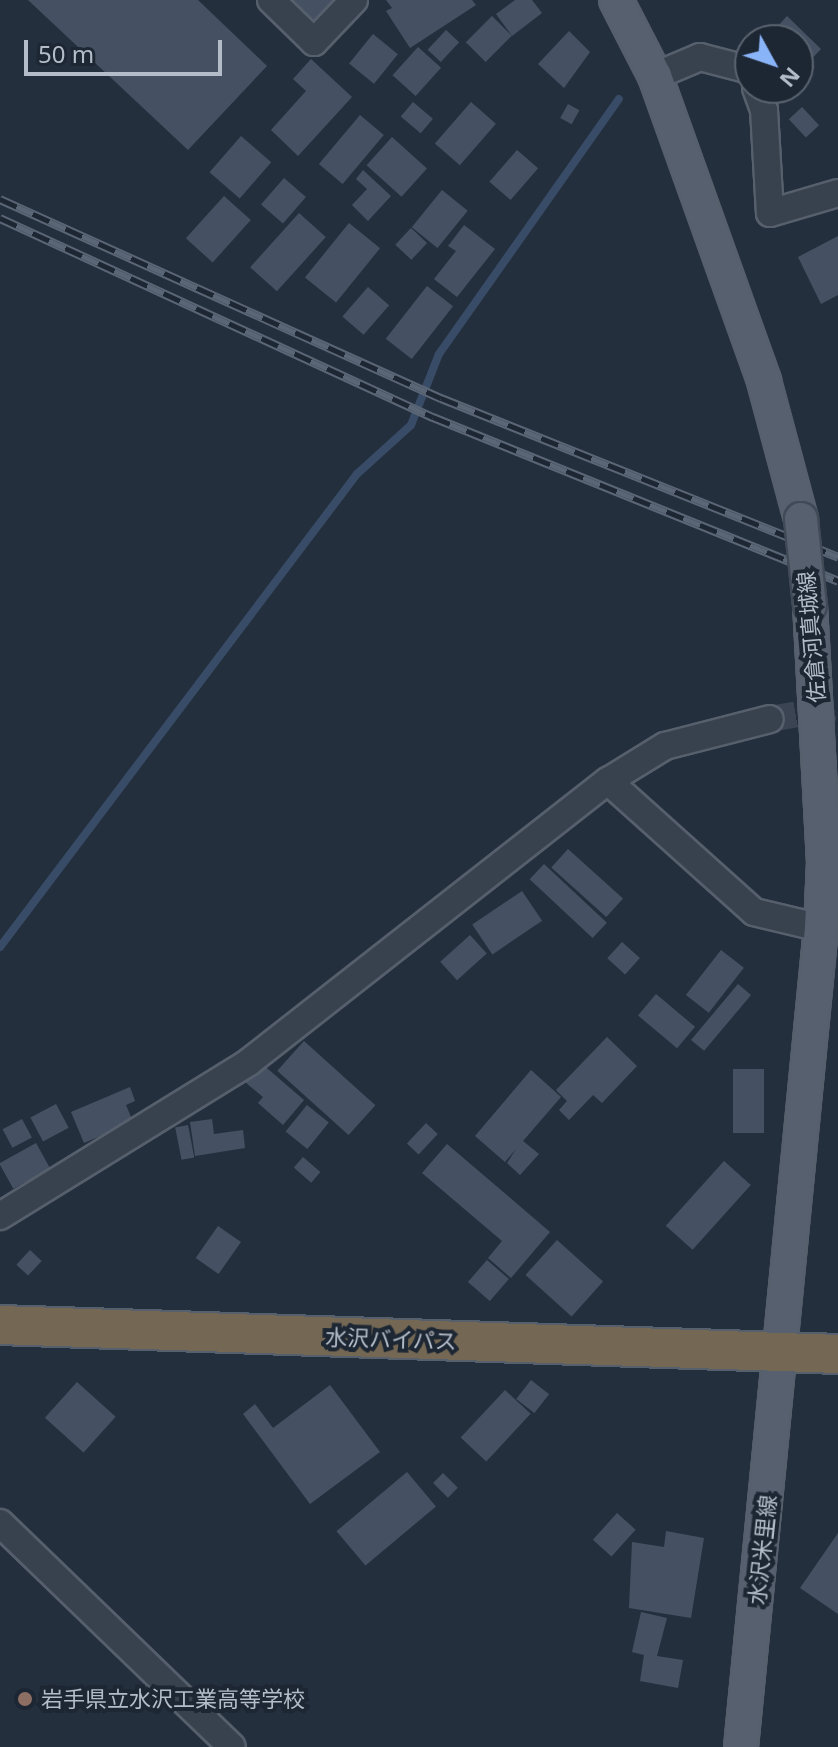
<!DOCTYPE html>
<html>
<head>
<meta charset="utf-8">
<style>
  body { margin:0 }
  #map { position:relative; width:838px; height:1747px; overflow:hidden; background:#242f3e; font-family:"Noto Sans","Noto Sans JP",sans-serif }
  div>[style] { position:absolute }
  .stream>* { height:8px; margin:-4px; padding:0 4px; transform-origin:4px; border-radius:4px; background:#394c67 }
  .building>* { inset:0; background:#455162; transform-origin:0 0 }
  .minor-tunnel>* { height:26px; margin-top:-13px; transform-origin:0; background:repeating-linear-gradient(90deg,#3a4453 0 26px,transparent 0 39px) }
  .roads { filter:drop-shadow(2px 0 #565f6c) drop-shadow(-2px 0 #565f6c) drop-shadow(0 2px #565f6c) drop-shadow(0 -2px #565f6c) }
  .minor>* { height:26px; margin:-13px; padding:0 13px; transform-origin:13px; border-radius:13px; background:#38414e }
  .major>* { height:32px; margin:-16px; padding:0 16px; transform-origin:16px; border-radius:16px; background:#56606e }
  .highway>* { height:38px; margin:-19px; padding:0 19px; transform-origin:19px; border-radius:19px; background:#746855 }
  .rail>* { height:9px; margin-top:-4.5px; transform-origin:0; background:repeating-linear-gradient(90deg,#1d2633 0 18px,#5a6575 0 36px); box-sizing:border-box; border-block:2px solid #5a6575 }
  .bridges { filter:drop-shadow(2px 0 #414a57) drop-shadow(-2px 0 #414a57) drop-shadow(0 2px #414a57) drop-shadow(0 -2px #414a57) }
  .major-bridge>* { height:32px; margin:-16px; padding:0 16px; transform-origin:16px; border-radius:16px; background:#56606e }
  .dots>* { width:22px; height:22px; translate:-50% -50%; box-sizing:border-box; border:4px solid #1d2633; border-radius:50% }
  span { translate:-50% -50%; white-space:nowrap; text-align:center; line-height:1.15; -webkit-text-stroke:8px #1d2633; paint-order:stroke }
  .street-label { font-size:22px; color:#b4bcc9 }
  .poi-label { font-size:22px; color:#b4bcc9 }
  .left { translate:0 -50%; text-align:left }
  .north { position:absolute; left:734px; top:24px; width:80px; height:80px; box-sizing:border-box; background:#1d2633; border:2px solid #59626f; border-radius:50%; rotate:130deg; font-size:22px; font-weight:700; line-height:32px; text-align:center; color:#b4bcc9 }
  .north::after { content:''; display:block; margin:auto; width:28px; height:36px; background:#8ab4f8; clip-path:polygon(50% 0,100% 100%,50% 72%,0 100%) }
  .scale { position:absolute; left:24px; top:40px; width:198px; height:36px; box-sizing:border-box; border:4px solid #b4bcc9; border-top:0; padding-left:10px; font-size:24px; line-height:28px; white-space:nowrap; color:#b4bcc9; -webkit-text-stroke:6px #1d2633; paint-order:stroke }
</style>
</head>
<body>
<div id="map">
  <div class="stream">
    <i style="left:0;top:947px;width:593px;rotate:-52.96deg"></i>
    <i style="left:357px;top:474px;width:73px;rotate:-42.2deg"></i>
    <i style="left:411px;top:425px;width:76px;rotate:-68.5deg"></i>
    <i style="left:439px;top:354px;width:312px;rotate:-54.8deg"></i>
  </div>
  <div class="building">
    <i style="clip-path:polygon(28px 0,198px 0,267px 66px,188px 150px)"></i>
    <i style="clip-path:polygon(276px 0,338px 0,309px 31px)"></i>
    <i style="clip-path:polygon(386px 0,472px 0,476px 5px,410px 48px,386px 11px,392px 8px)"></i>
    <i style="clip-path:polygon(515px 0,532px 0,542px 13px,512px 36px,496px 14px)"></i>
    <i style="left:492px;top:16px;width:28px;height:37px;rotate:45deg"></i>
    <i style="clip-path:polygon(787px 16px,821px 49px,801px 70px,798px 40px,767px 38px)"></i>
    <i style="left:446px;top:30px;width:18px;height:27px;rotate:43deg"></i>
    <i style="clip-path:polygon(569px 31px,590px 52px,564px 88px,538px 64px)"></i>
    <i style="left:373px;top:34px;width:32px;height:38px;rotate:39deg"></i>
    <i style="left:418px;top:47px;width:31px;height:38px;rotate:42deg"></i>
    <i style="clip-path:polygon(311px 59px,352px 97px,298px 156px,271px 130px,306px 91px,293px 79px)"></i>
    <i style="left:413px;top:102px;width:26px;height:19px;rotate:40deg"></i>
    <i style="left:471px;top:102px;width:33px;height:55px;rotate:41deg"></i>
    <i style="left:568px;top:104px;width:13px;height:16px;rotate:29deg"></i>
    <i style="left:802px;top:107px;width:25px;height:18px;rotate:47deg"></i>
    <i style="left:360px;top:115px;width:31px;height:64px;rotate:40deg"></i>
    <i style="left:241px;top:136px;width:40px;height:48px;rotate:41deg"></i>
    <i style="left:392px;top:137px;width:47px;height:38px;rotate:42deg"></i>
    <i style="left:517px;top:150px;width:28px;height:42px;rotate:41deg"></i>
    <i style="clip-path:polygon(363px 170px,391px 196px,368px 221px,352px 205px,367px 189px,356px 179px)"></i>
    <i style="left:284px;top:178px;width:29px;height:35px;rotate:41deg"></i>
    <i style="left:442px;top:190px;width:33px;height:48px;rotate:39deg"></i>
    <i style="left:224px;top:196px;width:36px;height:57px;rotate:42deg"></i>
    <i style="left:299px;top:213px;width:36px;height:73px;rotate:42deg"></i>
    <i style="left:349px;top:223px;width:40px;height:70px;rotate:39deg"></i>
    <i style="clip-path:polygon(464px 225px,495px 249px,457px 297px,434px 279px,456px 251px,448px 246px)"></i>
    <i style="left:411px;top:228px;width:22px;height:23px;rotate:43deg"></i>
    <i style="clip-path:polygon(838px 236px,838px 295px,821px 304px,798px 257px)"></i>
    <i style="left:427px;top:286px;width:33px;height:67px;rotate:38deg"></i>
    <i style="left:368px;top:287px;width:28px;height:39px;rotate:41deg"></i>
    <i style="left:568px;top:849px;width:74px;height:25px;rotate:42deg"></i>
    <i style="left:544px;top:864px;width:86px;height:21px;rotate:43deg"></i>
    <i style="left:522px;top:891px;width:36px;height:60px;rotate:56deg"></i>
    <i style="left:470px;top:935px;width:25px;height:40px;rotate:48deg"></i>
    <i style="left:622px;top:942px;width:24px;height:22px;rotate:42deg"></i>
    <i style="left:721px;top:950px;width:29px;height:57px;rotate:38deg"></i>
    <i style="left:738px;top:984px;width:17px;height:73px;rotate:40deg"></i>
    <i style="left:656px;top:994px;width:51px;height:28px;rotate:40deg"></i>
    <i style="clip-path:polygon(607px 1037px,637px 1066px,602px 1103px,593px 1095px,569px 1120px,559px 1110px,567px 1101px,556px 1090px)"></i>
    <i style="left:304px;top:1041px;width:96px;height:40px;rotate:42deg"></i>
    <i style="clip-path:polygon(261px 1063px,304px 1100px,283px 1125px,258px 1103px,263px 1097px,245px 1082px)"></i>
    <i style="left:733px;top:1069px;width:31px;height:64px"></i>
    <i style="clip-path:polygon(531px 1070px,561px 1097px,523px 1141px,539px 1154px,520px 1175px,507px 1163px,516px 1149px,505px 1162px,475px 1136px)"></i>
    <i style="clip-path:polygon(130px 1087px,135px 1101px,126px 1105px,133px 1122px,84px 1143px,71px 1112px)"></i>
    <i style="left:56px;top:1104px;width:27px;height:29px;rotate:62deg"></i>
    <i style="left:307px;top:1105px;width:28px;height:34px;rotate:39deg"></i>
    <i style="left:22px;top:1119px;width:21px;height:22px;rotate:62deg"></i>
    <i style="clip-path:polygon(212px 1119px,214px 1134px,243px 1130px,245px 1148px,195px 1156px,190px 1122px)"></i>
    <i style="left:426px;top:1123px;width:16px;height:28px;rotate:43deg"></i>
    <i style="left:188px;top:1125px;width:33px;height:13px;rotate:79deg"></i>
    <i style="left:36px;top:1143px;width:29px;height:42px;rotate:61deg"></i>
    <i style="clip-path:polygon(447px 1144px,550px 1232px,511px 1278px,488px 1258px,502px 1241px,422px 1173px)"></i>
    <i style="left:303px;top:1157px;width:23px;height:14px;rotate:41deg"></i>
    <i style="left:724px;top:1161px;width:36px;height:87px;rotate:42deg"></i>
    <i style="left:218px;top:1226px;width:28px;height:39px;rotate:35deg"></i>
    <i style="left:557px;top:1240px;width:62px;height:47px;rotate:42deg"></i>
    <i style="left:30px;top:1250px;width:16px;height:20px;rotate:43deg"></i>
    <i style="left:487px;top:1260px;width:29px;height:29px;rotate:41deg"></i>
    <i style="left:531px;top:1380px;width:23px;height:24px;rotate:38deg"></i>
    <i style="left:77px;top:1382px;width:52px;height:48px;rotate:42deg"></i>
    <i style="clip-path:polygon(330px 1385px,380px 1452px,310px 1504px,243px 1414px,255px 1404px,273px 1428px)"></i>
    <i style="left:505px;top:1390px;width:35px;height:65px;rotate:43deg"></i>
    <i style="left:407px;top:1472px;width:45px;height:92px;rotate:50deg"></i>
    <i style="left:443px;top:1473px;width:21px;height:14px;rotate:45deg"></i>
    <i style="left:617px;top:1513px;width:25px;height:36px;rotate:42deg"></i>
    <i style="clip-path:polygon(666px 1531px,704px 1538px,691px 1618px,629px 1608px,632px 1542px,664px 1547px)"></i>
    <i style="clip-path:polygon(838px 1533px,838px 1614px,800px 1588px)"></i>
    <i style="clip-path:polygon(641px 1612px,667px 1618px,657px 1656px,683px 1660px,678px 1688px,640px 1681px,644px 1655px,632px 1652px)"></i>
  </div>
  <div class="minor-tunnel">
    <i style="left:770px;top:719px;width:69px;rotate:-10deg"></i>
  </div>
  <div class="roads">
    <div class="minor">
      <i style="left:271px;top:0;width:60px;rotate:44.3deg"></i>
      <i style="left:314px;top:42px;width:58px;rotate:-46.4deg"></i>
      <i style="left:655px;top:76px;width:49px;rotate:-22.9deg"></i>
      <i style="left:700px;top:57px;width:52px;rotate:14.6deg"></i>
      <i style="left:756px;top:88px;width:23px;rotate:70deg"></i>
      <i style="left:764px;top:110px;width:103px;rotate:86.7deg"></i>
      <i style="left:770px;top:213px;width:71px;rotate:-16.4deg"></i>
      <i style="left:608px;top:781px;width:67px;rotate:-31.6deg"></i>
      <i style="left:665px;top:746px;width:108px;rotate:-14.4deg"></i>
      <i style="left:0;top:1216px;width:293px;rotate:-31.7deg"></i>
      <i style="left:249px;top:1062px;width:456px;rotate:-38.1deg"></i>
      <i style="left:608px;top:781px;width:196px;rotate:41.9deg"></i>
      <i style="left:754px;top:912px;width:69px;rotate:13.4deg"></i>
      <i style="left:0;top:1523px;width:322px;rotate:44deg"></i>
    </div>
    <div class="major">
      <i style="left:616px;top:0;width:85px;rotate:62.8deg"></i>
      <i style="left:655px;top:76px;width:324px;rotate:70.3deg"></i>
      <i style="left:764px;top:381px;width:143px;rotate:75deg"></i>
      <i style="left:741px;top:1747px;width:823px;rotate:-84.42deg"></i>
      <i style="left:821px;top:928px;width:65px;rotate:-87.4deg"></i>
      <i style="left:824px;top:863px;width:257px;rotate:-93.1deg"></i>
    </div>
    <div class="highway">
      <i style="left:0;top:1325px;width:839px;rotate:1.98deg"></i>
    </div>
  </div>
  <div class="rail">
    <i style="left:0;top:199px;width:484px;rotate:24.3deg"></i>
    <i style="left:441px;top:398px;width:428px;rotate:21.8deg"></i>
    <i style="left:0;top:218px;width:477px;rotate:24.7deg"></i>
    <i style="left:433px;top:417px;width:437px;rotate:22deg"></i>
  </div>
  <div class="bridges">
    <div class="major-bridge">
      <i style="left:801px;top:519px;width:87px;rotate:84.1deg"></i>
    </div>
  </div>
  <div class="dots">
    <i style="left:25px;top:1699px;background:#8d6e63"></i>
  </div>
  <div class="street-label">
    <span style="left:811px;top:637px;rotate:-95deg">佐倉河真城線</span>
    <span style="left:391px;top:1339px;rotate:2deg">水沢バイパス</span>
    <span style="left:762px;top:1550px;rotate:-84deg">水沢米里線</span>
  </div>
  <div class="poi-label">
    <span class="left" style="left:41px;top:1699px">岩手県立水沢工業高等学校</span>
  </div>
  <div class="north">N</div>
  <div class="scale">50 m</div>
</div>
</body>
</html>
